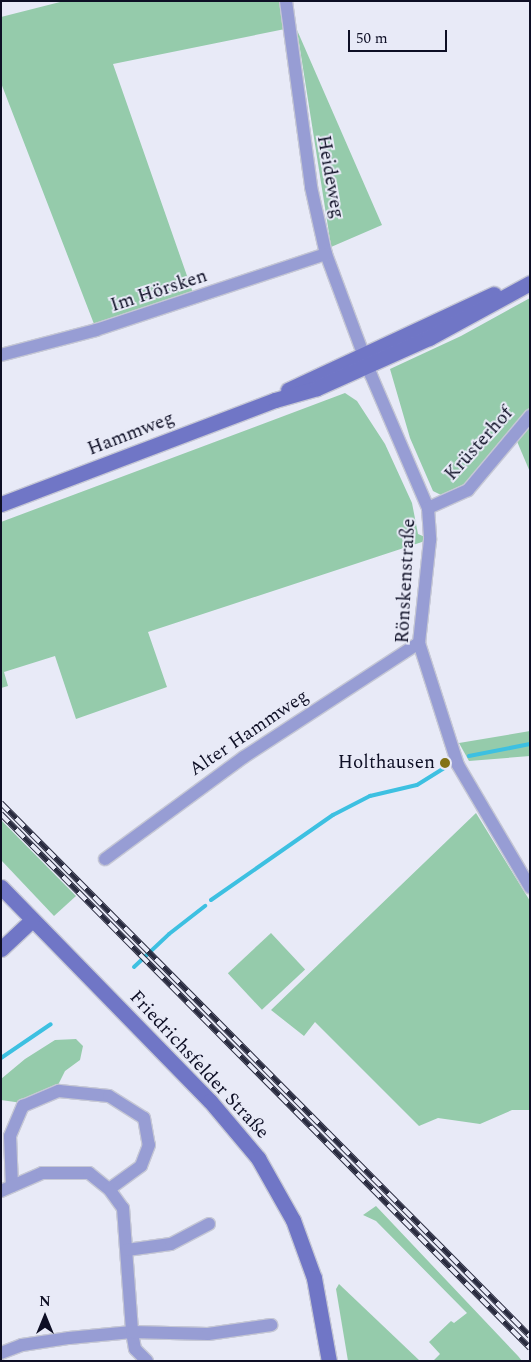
<!DOCTYPE html>
<html>
<head>
<meta charset="utf-8">
<style>
  body { margin:0 }
  #map { position:relative; width:531px; height:1362px; overflow:hidden; background:#e8eaf7; font-family:Spectral,serif }
  div>[style] { position:absolute }
  .green>* { inset:0; background:#95cbab; transform-origin:0 0 }
  .stream>* { height:4px; margin:-2px; padding:0 2px; transform-origin:2px; border-radius:2px; background:#3dc0e1 }
  .roads { filter:drop-shadow(1px 0 #c5c7d5) drop-shadow(-1px 0 #c5c7d5) drop-shadow(0 1px #c5c7d5) drop-shadow(0 -1px #c5c7d5) }
  .street>* { height:12px; margin:-6px; padding:0 6px; transform-origin:6px; border-radius:6px; background:#979dd4 }
  .secondary>* { height:15px; margin:-7.5px; padding:0 7.5px; transform-origin:7.5px; border-radius:7.5px; background:#7076c6 }
  .rail>* { height:5.5px; margin-top:-2.75px; transform-origin:0; background:repeating-linear-gradient(90deg,#e8eaf7 0 11px,#292b3f 0 22px); box-sizing:border-box; border-block:1px solid #292b3f }
  .dots>* { width:14px; height:14px; translate:-50% -50%; box-sizing:border-box; border:2px solid #e8eaf7; border-radius:50% }
  span { translate:-50% -50%; white-space:nowrap; text-align:center; line-height:1.15; -webkit-text-stroke:4px #e8eaf7; paint-order:stroke }
  .street-label { font-size:19px; color:#0e0f25 }
  .poi-label { font-size:19px; color:#0e0f25 }
  .right { translate:-100% -50%; text-align:right }
  .frame { position:absolute; inset:0; border:2px solid #0e0f25; pointer-events:none }
  .north { position:absolute; left:20px; top:1292px; width:50px; height:50px; -webkit-text-stroke:4px #e8eaf7; paint-order:stroke; rotate:0deg; font-size:14px; font-weight:700; line-height:20px; text-align:center; color:#0e0f25 }
  .north::after { content:''; display:block; margin:auto; width:18px; height:22px; background:#0e0f25; clip-path:polygon(50% 0,100% 100%,50% 72%,0 100%) }
  .scale { position:absolute; left:348px; top:30px; width:99px; height:22px; box-sizing:border-box; border:2px solid #0e0f25; border-top:0; padding-left:6px; font-size:15px; line-height:18px; white-space:nowrap; color:#0e0f25; -webkit-text-stroke:4px #e8eaf7; paint-order:stroke }
</style>
</head>
<body>
<div id="map">
  <div class="green">
    <i style="clip-path:polygon(64px 1px,281px 1px,285px 29px,113px 64px,193px 293px,94px 324px,1px 83px,1px 17px)"></i>
    <i style="clip-path:polygon(297px 30px,382px 225px,331px 247px,331px 246px)"></i>
    <i style="clip-path:polygon(530px 298px,530px 407px,461px 488px,443px 496px,433px 491px,410px 438px,390px 369px,461px 336px)"></i>
    <i style="clip-path:polygon(345px 393px,357px 401px,385px 444px,412px 503px,418px 534px,425px 537px,425px 541px,148px 632px,167px 687px,76px 719px,55px 656px,4px 672px,8px 686px,1px 688px,1px 522px)"></i>
    <i style="clip-path:polygon(530px 423px,530px 472px,516px 439px)"></i>
    <i style="clip-path:polygon(530px 731px,530px 756px,469px 761px,459px 743px)"></i>
    <i style="clip-path:polygon(476px 813px,530px 901px,530px 1110px,512px 1110px,480px 1124px,438px 1118px,419px 1126px,315px 1022px,304px 1036px,271px 1010px)"></i>
    <i style="clip-path:polygon(1px 820px,76px 896px,54px 916px,1px 860px)"></i>
    <i style="left:271px;top:933px;width:50px;height:59px;rotate:47deg"></i>
    <i style="clip-path:polygon(76px 1039px,83px 1046px,80px 1060px,65px 1071px,57px 1087px,22px 1103px,1px 1100px,1px 1079px,25px 1059px,55px 1040px)"></i>
    <i style="clip-path:polygon(376px 1206px,518px 1356px,522px 1361px,433px 1361px,440px 1354px,429px 1342px,451px 1321px,454px 1323px,467px 1313px,376px 1221px,363px 1215px)"></i>
    <i style="clip-path:polygon(339px 1284px,420px 1361px,348px 1361px,336px 1289px)"></i>
  </div>
  <div class="stream">
    <i style="left:469px;top:756px;width:62px;rotate:-11.1deg"></i>
    <i style="left:211px;top:900px;width:149px;rotate:-34.9deg"></i>
    <i style="left:333px;top:815px;width:42px;rotate:-27.2deg"></i>
    <i style="left:370px;top:796px;width:48px;rotate:-13.2deg"></i>
    <i style="left:417px;top:785px;width:34px;rotate:-32deg"></i>
    <i style="left:134px;top:967px;width:48px;rotate:-43.3deg"></i>
    <i style="left:169px;top:934px;width:46px;rotate:-37.9deg"></i>
    <i style="left:1px;top:1058px;width:60px;rotate:-34.2deg"></i>
  </div>
  <div class="roads">
    <div class="street">
      <i style="left:286px;top:1px;width:188px;rotate:82.3deg"></i>
      <i style="left:311px;top:187px;width:69px;rotate:77.4deg"></i>
      <i style="left:326px;top:254px;width:129px;rotate:69.6deg"></i>
      <i style="left:371px;top:375px;width:145px;rotate:66.8deg"></i>
      <i style="left:428px;top:508px;width:32px;rotate:86deg"></i>
      <i style="left:430px;top:540px;width:104px;rotate:96.1deg"></i>
      <i style="left:419px;top:643px;width:128px;rotate:72.3deg"></i>
      <i style="left:458px;top:765px;width:142px;rotate:59.5deg"></i>
      <i style="left:1px;top:355px;width:98px;rotate:-14.7deg"></i>
      <i style="left:96px;top:330px;width:242px;rotate:-18.3deg"></i>
      <i style="left:428px;top:508px;width:44px;rotate:-24.2deg"></i>
      <i style="left:468px;top:490px;width:97px;rotate:-50deg"></i>
      <i style="left:105px;top:859px;width:172px;rotate:-36.3deg"></i>
      <i style="left:244px;top:757px;width:209px;rotate:-33.1deg"></i>
      <i style="left:12px;top:1186px;width:50px;rotate:-92.3deg"></i>
      <i style="left:10px;top:1136px;width:33px;rotate:-67deg"></i>
      <i style="left:23px;top:1106px;width:39px;rotate:-23deg"></i>
      <i style="left:59px;top:1091px;width:50px;rotate:5.7deg"></i>
      <i style="left:109px;top:1096px;width:41px;rotate:32.2deg"></i>
      <i style="left:144px;top:1118px;width:27px;rotate:80deg"></i>
      <i style="left:149px;top:1145px;width:22px;rotate:111deg"></i>
      <i style="left:141px;top:1166px;width:39px;rotate:144deg"></i>
      <i style="left:1px;top:1191px;width:45px;rotate:-23.7deg"></i>
      <i style="left:42px;top:1173px;width:47px"></i>
      <i style="left:89px;top:1173px;width:26px;rotate:39deg"></i>
      <i style="left:109px;top:1189px;width:24px;rotate:54deg"></i>
      <i style="left:123px;top:1208px;width:124px;rotate:85.8deg"></i>
      <i style="left:132px;top:1332px;width:17px;rotate:80deg"></i>
      <i style="left:135px;top:1349px;width:17px;rotate:45deg"></i>
      <i style="left:127px;top:1250px;width:44px;rotate:-7.8deg"></i>
      <i style="left:171px;top:1244px;width:43px;rotate:-27.8deg"></i>
      <i style="left:1px;top:1353px;width:22px;rotate:-21deg"></i>
      <i style="left:22px;top:1345px;width:48px;rotate:-8.5deg"></i>
      <i style="left:69px;top:1338px;width:63px;rotate:-5.4deg"></i>
      <i style="left:132px;top:1332px;width:76px;rotate:1.5deg"></i>
      <i style="left:208px;top:1334px;width:64px;rotate:-8.1deg"></i>
    </div>
    <div class="secondary">
      <i style="left:288px;top:390px;width:227px;rotate:-25deg"></i>
      <i style="left:1px;top:504px;width:293px;rotate:-20.8deg"></i>
      <i style="left:275px;top:400px;width:44px;rotate:-15.9deg"></i>
      <i style="left:317px;top:388px;width:123px;rotate:-24.1deg"></i>
      <i style="left:429px;top:338px;width:115px;rotate:-28.6deg"></i>
      <i style="left:1px;top:887px;width:299px;rotate:45.7deg"></i>
      <i style="left:210px;top:1101px;width:75px;rotate:49.9deg"></i>
      <i style="left:258px;top:1158px;width:71px;rotate:60.6deg"></i>
      <i style="left:293px;top:1220px;width:62px;rotate:70.1deg"></i>
      <i style="left:314px;top:1278px;width:84px;rotate:79.8deg"></i>
      <i style="left:1px;top:949px;width:42px;rotate:-43.1deg"></i>
    </div>
  </div>
  <div class="rail">
    <i style="left:1px;top:803px;width:751px;rotate:45.22deg"></i>
    <i style="left:1px;top:814px;width:752px;rotate:45.27deg"></i>
  </div>
  <div class="dots">
    <i style="left:445px;top:763px;background:#837315"></i>
  </div>
  <div class="street-label">
    <span style="left:330px;top:177px;rotate:80deg">Heideweg</span>
    <span style="left:159px;top:291px;rotate:-18deg">Im Hörsken</span>
    <span style="left:131px;top:434px;rotate:-21deg">Hammweg</span>
    <span style="left:479px;top:444px;rotate:-48deg">Krüsterhof</span>
    <span style="left:406px;top:581px;rotate:-87deg">Rönskenstraße</span>
    <span style="left:249px;top:733px;rotate:-34deg">Alter Hammweg</span>
    <span style="left:199px;top:1065px;rotate:47deg">Friedrichsfelder Straße</span>
  </div>
  <div class="poi-label">
    <span class="right" style="left:435px;top:763px">Holthausen</span>
  </div>
  <div class="frame"></div>
  <div class="north">N</div>
  <div class="scale">50 m</div>
</div>
</body>
</html>
